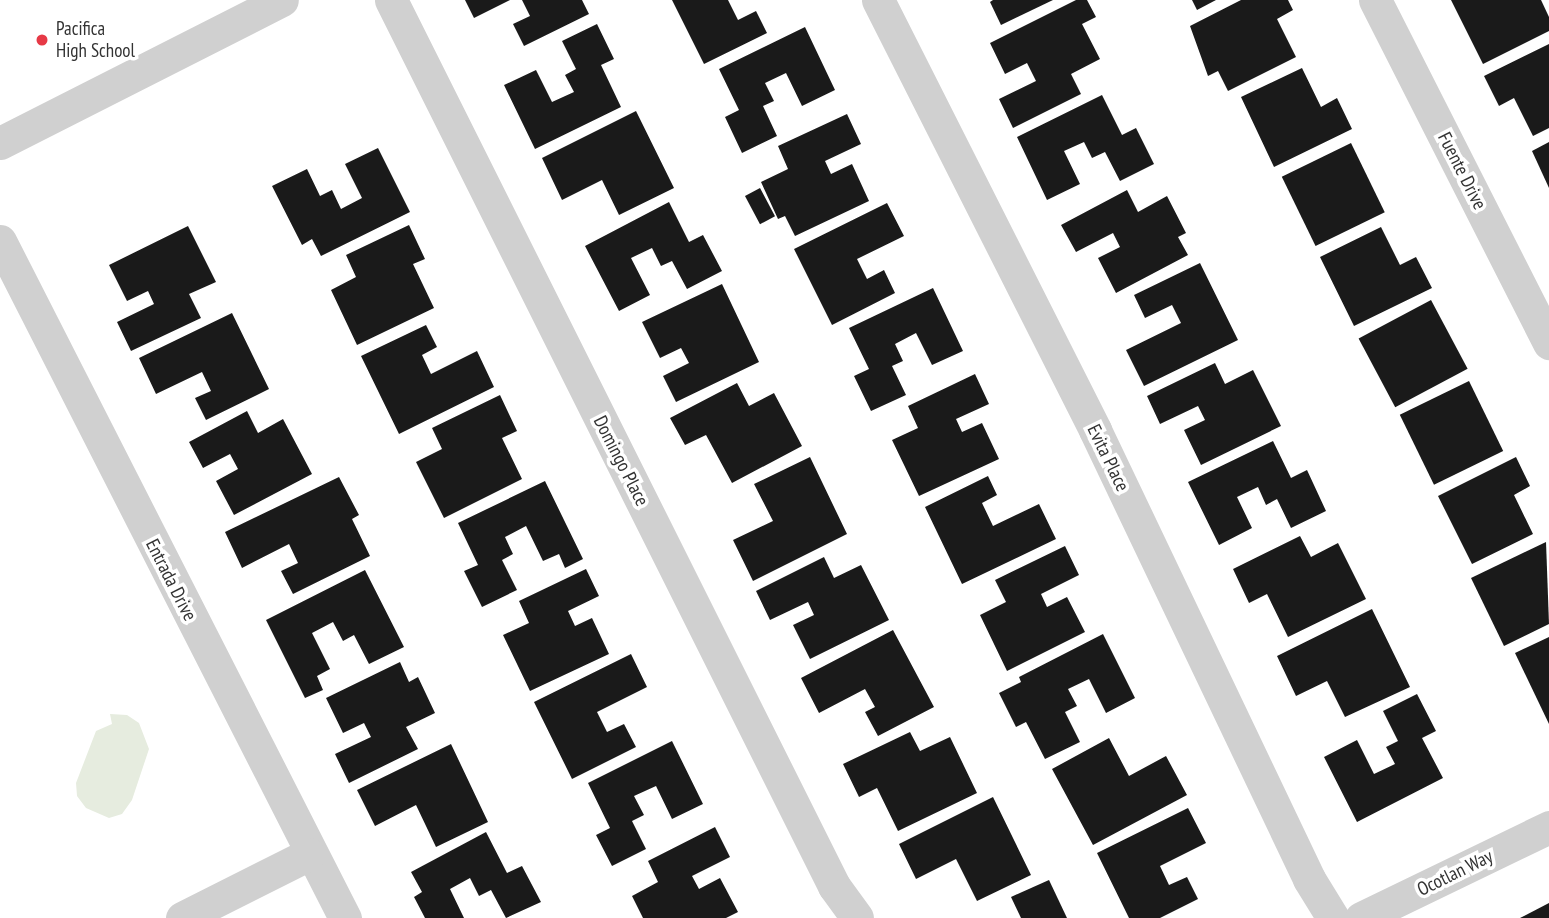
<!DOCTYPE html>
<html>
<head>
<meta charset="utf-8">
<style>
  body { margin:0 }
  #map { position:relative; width:1549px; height:918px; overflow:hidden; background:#fff; font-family:"PT Sans Narrow",sans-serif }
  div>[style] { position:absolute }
  .green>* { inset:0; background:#e6ecdf }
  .building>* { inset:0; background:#1a1a1a; transform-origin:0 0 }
  .minor>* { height:33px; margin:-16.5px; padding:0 16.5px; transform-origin:16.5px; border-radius:16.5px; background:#d0d0d0 }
  .dots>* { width:19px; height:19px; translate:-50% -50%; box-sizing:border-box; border:4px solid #fff; border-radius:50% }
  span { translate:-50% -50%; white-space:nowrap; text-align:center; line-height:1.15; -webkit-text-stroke:7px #fff; paint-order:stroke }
  .poi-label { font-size:19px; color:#333 }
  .left { translate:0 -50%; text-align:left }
  .street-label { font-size:19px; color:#333 }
</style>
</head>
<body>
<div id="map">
  <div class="green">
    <i style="clip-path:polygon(110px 714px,127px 715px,139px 723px,149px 749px,132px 800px,122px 814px,109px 818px,86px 808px,77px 796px,76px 783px,96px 731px,112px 724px)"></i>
  </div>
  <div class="building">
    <i style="clip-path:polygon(465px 0,510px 0,474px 18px)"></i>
    <i style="clip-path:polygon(522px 0,582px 0,589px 14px,524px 46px,513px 24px,530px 16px)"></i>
    <i style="clip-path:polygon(672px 0,728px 0,738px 20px,756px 11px,767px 33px,704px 64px)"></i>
    <i style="clip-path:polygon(993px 0,1053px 0,1001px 25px,990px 2px)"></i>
    <i style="clip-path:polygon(1076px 0,1087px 0,1096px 17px,1082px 24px,1100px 59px,1071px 74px,1081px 94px,1013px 128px,999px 99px,1036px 81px,1027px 63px,1005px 74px,990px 43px)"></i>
    <i style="clip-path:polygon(1192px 0,1216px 0,1197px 10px)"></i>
    <i style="clip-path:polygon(1241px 0,1288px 0,1293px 10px,1277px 19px,1296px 57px,1228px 91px,1218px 71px,1208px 76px,1190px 26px)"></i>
    <i style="clip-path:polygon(1451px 0,1541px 0,1549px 17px,1549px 31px,1483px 64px)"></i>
    <i style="clip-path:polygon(597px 24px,614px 59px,601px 65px,621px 107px,535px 149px,504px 85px,536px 70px,552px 102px,574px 92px,565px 75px,576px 69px,562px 41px)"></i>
    <i style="clip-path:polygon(805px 27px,835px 90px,802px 106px,786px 73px,765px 83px,774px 101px,763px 106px,777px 136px,742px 153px,725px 117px,739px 110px,719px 69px)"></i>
    <i style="clip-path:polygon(1549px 44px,1549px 128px,1533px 136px,1514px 98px,1499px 106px,1484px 76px)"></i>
    <i style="clip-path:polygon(1302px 68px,1321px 107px,1337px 98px,1352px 129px,1274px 167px,1241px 97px)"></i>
    <i style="clip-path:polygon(1102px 95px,1122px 135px,1136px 128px,1154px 164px,1120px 181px,1105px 152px,1092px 158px,1084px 142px,1064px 151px,1080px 184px,1047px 200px,1017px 137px)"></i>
    <i style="clip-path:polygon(636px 111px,674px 188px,619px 215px,602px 180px,562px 200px,542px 158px)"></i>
    <i style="clip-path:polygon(847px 114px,861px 144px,825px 161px,831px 174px,852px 164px,869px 201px,795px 236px,785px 216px,778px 219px,761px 182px,788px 169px,778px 146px)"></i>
    <i style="clip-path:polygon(1549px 142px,1549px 188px,1532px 151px)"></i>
    <i style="left:1351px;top:143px;width:77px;height:77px;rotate:64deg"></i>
    <i style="clip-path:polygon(378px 148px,410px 212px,321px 256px,312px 239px,302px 245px,272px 186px,307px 169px,320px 196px,332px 190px,341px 209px,362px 198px,345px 164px)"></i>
    <i style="left:760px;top:188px;width:32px;height:17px;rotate:62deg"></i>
    <i style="clip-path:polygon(1127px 190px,1138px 212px,1167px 196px,1186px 233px,1178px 237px,1188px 255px,1116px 293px,1098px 258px,1120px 247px,1113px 233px,1076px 252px,1061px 225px)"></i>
    <i style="clip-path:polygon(669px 202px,689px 242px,703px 235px,722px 271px,687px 289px,672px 261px,661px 266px,652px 248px,631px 258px,650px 295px,619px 311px,585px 246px)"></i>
    <i style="clip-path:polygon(887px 203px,904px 236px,857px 259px,867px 279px,884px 270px,895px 293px,832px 325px,794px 249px)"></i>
    <i style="clip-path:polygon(409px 225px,425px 259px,413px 264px,434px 308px,357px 345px,331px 290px,356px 277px,346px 255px)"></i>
    <i style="clip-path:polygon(188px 226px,216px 282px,189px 294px,201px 318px,131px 351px,117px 322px,154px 304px,148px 291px,127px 301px,109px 265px)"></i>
    <i style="clip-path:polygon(1381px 227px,1400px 265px,1416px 257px,1432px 288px,1354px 326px,1320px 257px)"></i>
    <i style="clip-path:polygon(1200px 263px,1238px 340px,1144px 386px,1126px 350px,1181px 323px,1172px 305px,1145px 318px,1134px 295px)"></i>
    <i style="clip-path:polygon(722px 284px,759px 362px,676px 402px,663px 376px,689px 363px,681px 348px,660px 358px,642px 322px)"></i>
    <i style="clip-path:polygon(933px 288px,963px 351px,932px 365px,916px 333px,895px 344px,903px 361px,892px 366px,906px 395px,871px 411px,854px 376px,869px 369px,849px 328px)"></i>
    <i style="left:1431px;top:300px;width:78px;height:82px;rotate:62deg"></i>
    <i style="clip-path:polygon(232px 313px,269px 389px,206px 420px,195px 398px,211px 391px,202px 372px,156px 394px,139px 358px)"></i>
    <i style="clip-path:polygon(426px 325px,437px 347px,422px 355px,431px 374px,477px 351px,494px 387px,399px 434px,361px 356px)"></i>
    <i style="clip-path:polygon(1215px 363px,1225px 384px,1253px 370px,1281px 426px,1201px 465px,1184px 430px,1205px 420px,1198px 406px,1160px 424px,1147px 396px)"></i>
    <i style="clip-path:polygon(975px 374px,989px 404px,956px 419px,962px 432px,982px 423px,999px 459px,919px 496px,892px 440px,918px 428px,908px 406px)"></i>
    <i style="left:1469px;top:381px;width:78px;height:77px;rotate:64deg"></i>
    <i style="clip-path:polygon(737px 383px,749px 406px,774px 393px,802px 446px,732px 483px,706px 435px,685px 445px,670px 418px)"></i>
    <i style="clip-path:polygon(500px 395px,517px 431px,502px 438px,522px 479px,444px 518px,416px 462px,442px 449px,432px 428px)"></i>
    <i style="clip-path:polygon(247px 411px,258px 433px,283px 419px,312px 474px,234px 515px,216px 481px,238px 469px,230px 454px,203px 468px,189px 442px)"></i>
    <i style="clip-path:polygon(1273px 441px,1291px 478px,1307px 470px,1326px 511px,1291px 528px,1277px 499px,1266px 505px,1258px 487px,1237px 497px,1252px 528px,1219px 545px,1188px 482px)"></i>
    <i style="clip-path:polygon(810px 457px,847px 534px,753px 581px,733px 540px,773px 521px,754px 484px)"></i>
    <i style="clip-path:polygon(1516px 457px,1530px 486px,1514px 495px,1533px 534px,1472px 564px,1438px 496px)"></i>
    <i style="clip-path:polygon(988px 476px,997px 495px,982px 503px,993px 526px,1039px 504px,1056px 539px,962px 584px,925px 507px)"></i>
    <i style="clip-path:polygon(339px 477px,359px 515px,352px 519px,370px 556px,293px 594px,281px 571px,298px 563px,289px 544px,242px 568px,225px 532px)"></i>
    <i style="clip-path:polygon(545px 481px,583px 559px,565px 568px,559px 554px,543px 561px,526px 526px,505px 537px,513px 554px,502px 560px,517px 590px,482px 607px,464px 571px,478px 565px,458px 523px)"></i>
    <i style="clip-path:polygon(1300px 536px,1311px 557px,1338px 543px,1366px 599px,1288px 637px,1267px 594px,1249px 603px,1233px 569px)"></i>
    <i style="clip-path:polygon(1546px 542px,1549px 624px,1504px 646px,1471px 578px)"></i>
    <i style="clip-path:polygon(1065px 546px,1079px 575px,1041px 594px,1047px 607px,1067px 597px,1085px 632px,1007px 671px,980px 615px,1006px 602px,995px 580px)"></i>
    <i style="clip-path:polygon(824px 557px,834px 578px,861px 565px,889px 620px,810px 659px,793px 625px,814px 615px,808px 602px,770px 620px,756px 591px)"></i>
    <i style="clip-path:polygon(586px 569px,599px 596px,568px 611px,575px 626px,592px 618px,609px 654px,530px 691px,503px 635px,529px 623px,519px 601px)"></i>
    <i style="clip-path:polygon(365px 570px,404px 647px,369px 664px,354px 635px,343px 641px,333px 622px,312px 633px,330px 669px,317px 676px,323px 690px,305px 698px,266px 620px)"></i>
    <i style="clip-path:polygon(1372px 609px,1410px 687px,1345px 717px,1327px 681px,1296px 696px,1277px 656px)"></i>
    <i style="clip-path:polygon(893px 630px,934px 707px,878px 736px,865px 712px,875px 707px,865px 689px,819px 713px,801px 678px)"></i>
    <i style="clip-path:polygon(1103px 634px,1135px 698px,1106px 713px,1089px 679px,1068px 689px,1077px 706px,1065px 712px,1080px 742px,1045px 759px,1026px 722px,1016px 727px,999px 693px,1021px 682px,1019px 677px)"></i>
    <i style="clip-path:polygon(1549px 637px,1549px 724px,1515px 653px)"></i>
    <i style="clip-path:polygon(631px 654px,647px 687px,597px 712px,607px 732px,624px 724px,636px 747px,572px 779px,534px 702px)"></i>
    <i style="clip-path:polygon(400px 662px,409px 682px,418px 677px,435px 713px,406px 727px,418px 749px,349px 783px,335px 754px,371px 737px,364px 723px,343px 733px,326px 698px)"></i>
    <i style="clip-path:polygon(1417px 694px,1436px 731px,1422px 738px,1443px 778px,1357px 822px,1324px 757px,1357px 740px,1374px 774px,1395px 764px,1386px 747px,1398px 741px,1383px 711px)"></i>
    <i style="clip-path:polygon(910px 732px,920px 751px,950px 737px,977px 793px,898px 831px,877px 788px,859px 797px,843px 764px)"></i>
    <i style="clip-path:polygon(1109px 738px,1129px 776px,1166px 756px,1187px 795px,1093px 845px,1052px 769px)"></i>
    <i style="clip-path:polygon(672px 741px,703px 804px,672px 819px,656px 786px,634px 796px,644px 815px,632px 821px,646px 849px,612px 866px,596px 835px,610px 828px,588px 783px)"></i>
    <i style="clip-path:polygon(451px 744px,488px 822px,436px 847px,416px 805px,375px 826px,357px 790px)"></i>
    <i style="clip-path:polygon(993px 797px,1031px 875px,977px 901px,956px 859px,916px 879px,899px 844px)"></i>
    <i style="clip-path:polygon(1188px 808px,1206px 843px,1160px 866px,1169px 885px,1187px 877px,1198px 899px,1160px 918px,1129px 918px,1097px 853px)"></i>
    <i style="clip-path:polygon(715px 827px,730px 857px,692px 876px,699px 889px,720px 878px,738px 912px,726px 918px,643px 918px,632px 896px,658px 882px,648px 861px)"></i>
    <i style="clip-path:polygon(486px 832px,507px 873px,522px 866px,541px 902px,506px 918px,491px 890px,479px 896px,470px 878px,450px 889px,464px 918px,425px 918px,414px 897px,422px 892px,411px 872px)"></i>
    <i style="clip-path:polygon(1049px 880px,1067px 918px,1021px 918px,1011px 897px)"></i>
    <i style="clip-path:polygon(1549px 903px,1549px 918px,1520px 918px)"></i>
  </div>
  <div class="minor">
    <i style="left:391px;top:0;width:991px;rotate:63.43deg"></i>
    <i style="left:834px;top:886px;width:39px;rotate:54deg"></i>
    <i style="left:878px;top:0;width:482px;rotate:63.2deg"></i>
    <i style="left:1095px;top:430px;width:497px;rotate:64.5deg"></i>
    <i style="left:1309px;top:879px;width:46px;rotate:58.4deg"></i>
    <i style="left:1375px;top:0;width:385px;rotate:63.1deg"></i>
    <i style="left:0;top:143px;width:316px;rotate:-26.9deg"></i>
    <i style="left:0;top:241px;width:760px;rotate:63deg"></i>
    <i style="left:182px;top:918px;width:142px;rotate:-26.7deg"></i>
    <i style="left:1361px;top:918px;width:209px;rotate:-25.8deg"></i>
  </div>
  <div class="dots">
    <i style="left:42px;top:40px;background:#e63946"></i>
  </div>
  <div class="poi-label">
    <span class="left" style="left:56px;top:40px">Pacifica<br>High School</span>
  </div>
  <div class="street-label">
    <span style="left:1462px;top:171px;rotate:63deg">Fuente Drive</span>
    <span style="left:1108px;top:458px;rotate:64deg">Evita Place</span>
    <span style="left:621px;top:461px;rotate:63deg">Domingo Place</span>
    <span style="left:171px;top:580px;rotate:63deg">Entrada Drive</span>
    <span style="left:1455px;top:873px;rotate:-26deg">Ocotlan Way</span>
  </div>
</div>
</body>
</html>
